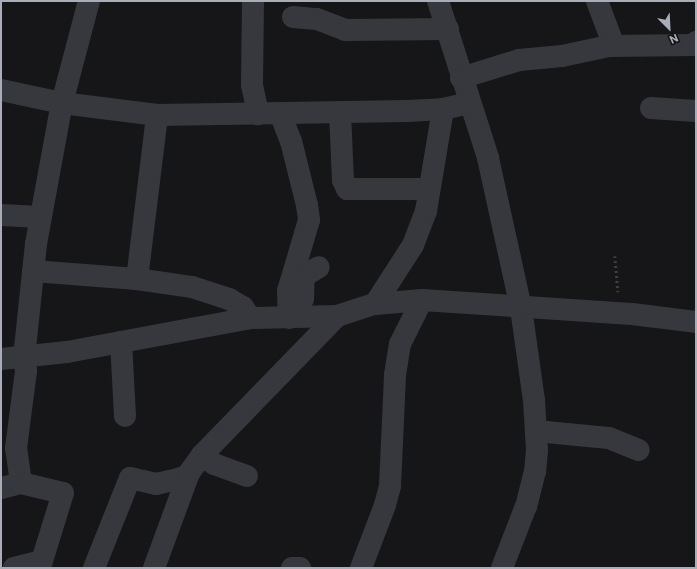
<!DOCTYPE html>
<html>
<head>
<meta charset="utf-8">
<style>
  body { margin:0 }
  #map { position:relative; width:697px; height:569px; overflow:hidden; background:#161618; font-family:Commissioner,sans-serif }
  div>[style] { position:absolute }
  .path>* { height:2.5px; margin-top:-1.25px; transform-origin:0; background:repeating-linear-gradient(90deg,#3d3f44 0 2px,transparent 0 5px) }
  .minor>* { height:22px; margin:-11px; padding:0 11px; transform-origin:11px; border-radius:11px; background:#37383d }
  span { translate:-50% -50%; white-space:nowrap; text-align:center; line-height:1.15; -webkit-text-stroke:3.5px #111113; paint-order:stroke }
  .frame { position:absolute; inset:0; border:2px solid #a8adb8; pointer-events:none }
  .north { position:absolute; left:649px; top:8px; width:40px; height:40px; -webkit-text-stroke:3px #111113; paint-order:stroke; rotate:156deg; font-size:11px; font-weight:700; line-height:16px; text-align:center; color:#a8adb8 }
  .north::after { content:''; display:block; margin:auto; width:14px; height:18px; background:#a8adb8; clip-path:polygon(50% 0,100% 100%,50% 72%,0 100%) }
</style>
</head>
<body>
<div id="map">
  <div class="path">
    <i style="left:615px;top:256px;width:36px;rotate:85deg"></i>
  </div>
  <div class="minor">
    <i style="left:253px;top:1px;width:84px;rotate:90.7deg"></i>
    <i style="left:252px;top:85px;width:30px;rotate:78deg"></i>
    <i style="left:438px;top:1px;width:165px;rotate:72.3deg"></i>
    <i style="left:488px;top:158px;width:154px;rotate:77.6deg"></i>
    <i style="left:521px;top:308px;width:93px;rotate:82deg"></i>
    <i style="left:534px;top:400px;width:50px;rotate:86.6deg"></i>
    <i style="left:537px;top:450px;width:21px;rotate:95deg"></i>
    <i style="left:535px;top:471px;width:36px;rotate:104deg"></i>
    <i style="left:526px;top:506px;width:66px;rotate:111.2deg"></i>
    <i style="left:597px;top:1px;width:48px;rotate:69.3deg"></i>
    <i style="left:293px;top:17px;width:24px;rotate:5deg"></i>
    <i style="left:317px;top:19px;width:30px;rotate:21deg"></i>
    <i style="left:345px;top:30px;width:103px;rotate:-0.6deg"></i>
    <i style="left:461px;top:78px;width:61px;rotate:-17.2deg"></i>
    <i style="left:519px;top:60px;width:43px;rotate:-5.3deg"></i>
    <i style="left:562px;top:56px;width:48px;rotate:-12deg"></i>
    <i style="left:609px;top:46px;width:86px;rotate:-0.7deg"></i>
    <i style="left:695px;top:45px;width:3px;rotate:-72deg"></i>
    <i style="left:1px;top:90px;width:62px;rotate:12deg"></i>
    <i style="left:62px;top:103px;width:96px;rotate:7.2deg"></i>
    <i style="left:157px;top:115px;width:250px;rotate:-0.9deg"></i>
    <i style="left:407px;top:111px;width:36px;rotate:-3deg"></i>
    <i style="left:443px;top:109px;width:27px;rotate:-13deg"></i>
    <i style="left:651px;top:108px;width:45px;rotate:3.8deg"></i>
    <i style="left:340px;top:112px;width:68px;rotate:87.5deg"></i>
    <i style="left:343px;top:180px;width:10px;rotate:66deg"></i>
    <i style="left:347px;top:189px;width:81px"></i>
    <i style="left:280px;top:113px;width:30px;rotate:69deg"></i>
    <i style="left:291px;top:141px;width:66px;rotate:76deg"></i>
    <i style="left:307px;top:205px;width:15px;rotate:82deg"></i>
    <i style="left:309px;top:220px;width:74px;rotate:106.5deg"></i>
    <i style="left:288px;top:291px;width:27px;rotate:88deg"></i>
    <i style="left:1px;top:215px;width:39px;rotate:3deg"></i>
    <i style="left:33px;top:271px;width:104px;rotate:4.4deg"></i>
    <i style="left:137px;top:279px;width:56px;rotate:8.3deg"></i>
    <i style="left:192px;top:287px;width:39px;rotate:18deg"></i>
    <i style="left:229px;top:299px;width:16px;rotate:30deg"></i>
    <i style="left:243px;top:307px;width:13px;rotate:58deg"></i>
    <i style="left:137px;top:279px;width:165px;rotate:-83deg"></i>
    <i style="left:303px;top:299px;width:23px;rotate:-88deg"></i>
    <i style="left:304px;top:276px;width:17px;rotate:-31deg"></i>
    <i style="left:375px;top:304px;width:70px;rotate:-57.2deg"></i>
    <i style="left:413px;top:245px;width:36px;rotate:-69deg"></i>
    <i style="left:426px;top:211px;width:103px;rotate:-80.5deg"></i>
    <i style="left:121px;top:342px;width:74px;rotate:86.9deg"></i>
    <i style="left:1px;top:359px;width:66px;rotate:-6.1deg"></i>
    <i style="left:67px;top:352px;width:186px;rotate:-10.5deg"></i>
    <i style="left:250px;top:318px;width:87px;rotate:-1.3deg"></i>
    <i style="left:337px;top:316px;width:40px;rotate:-18deg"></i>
    <i style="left:375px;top:304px;width:47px;rotate:-4.9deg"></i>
    <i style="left:422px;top:300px;width:210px;rotate:3.8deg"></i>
    <i style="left:632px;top:314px;width:64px;rotate:7.1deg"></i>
    <i style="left:536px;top:434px;width:10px;rotate:-11deg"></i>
    <i style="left:546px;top:432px;width:63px;rotate:5.4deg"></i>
    <i style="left:609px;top:438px;width:32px;rotate:22deg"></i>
    <i style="left:202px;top:455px;width:15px;rotate:37deg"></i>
    <i style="left:214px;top:464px;width:35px;rotate:20deg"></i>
    <i style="left:21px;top:483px;width:35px;rotate:-98deg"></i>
    <i style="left:16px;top:448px;width:78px;rotate:-82.6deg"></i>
    <i style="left:26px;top:371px;width:13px;rotate:-99deg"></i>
    <i style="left:24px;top:358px;width:115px;rotate:-84deg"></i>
    <i style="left:36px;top:244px;width:143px;rotate:-79.6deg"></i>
    <i style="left:62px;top:103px;width:106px;rotate:-75.2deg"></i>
    <i style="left:1px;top:488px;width:21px;rotate:-14deg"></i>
    <i style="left:21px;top:483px;width:43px;rotate:13.4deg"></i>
    <i style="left:63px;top:493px;width:71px;rotate:107.2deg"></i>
    <i style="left:42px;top:561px;width:29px;rotate:166deg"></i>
    <i style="left:94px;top:568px;width:97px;rotate:-68.2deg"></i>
    <i style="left:130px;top:478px;width:27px;rotate:13deg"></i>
    <i style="left:156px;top:484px;width:26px;rotate:-13deg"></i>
    <i style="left:181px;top:478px;width:5px;rotate:22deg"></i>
    <i style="left:154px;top:568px;width:101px;rotate:-69.8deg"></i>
    <i style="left:189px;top:473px;width:22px;rotate:-54deg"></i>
    <i style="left:202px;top:455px;width:194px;rotate:-45.8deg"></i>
    <i style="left:292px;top:568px;width:8px"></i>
    <i style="left:361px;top:568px;width:67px;rotate:-69.1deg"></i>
    <i style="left:385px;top:505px;width:20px;rotate:-75deg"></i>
    <i style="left:390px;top:486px;width:111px;rotate:-87.4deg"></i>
    <i style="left:395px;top:375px;width:31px;rotate:-81deg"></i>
    <i style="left:400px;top:344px;width:49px;rotate:-63.4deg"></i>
  </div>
  <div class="frame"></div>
  <div class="north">N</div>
</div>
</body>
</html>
